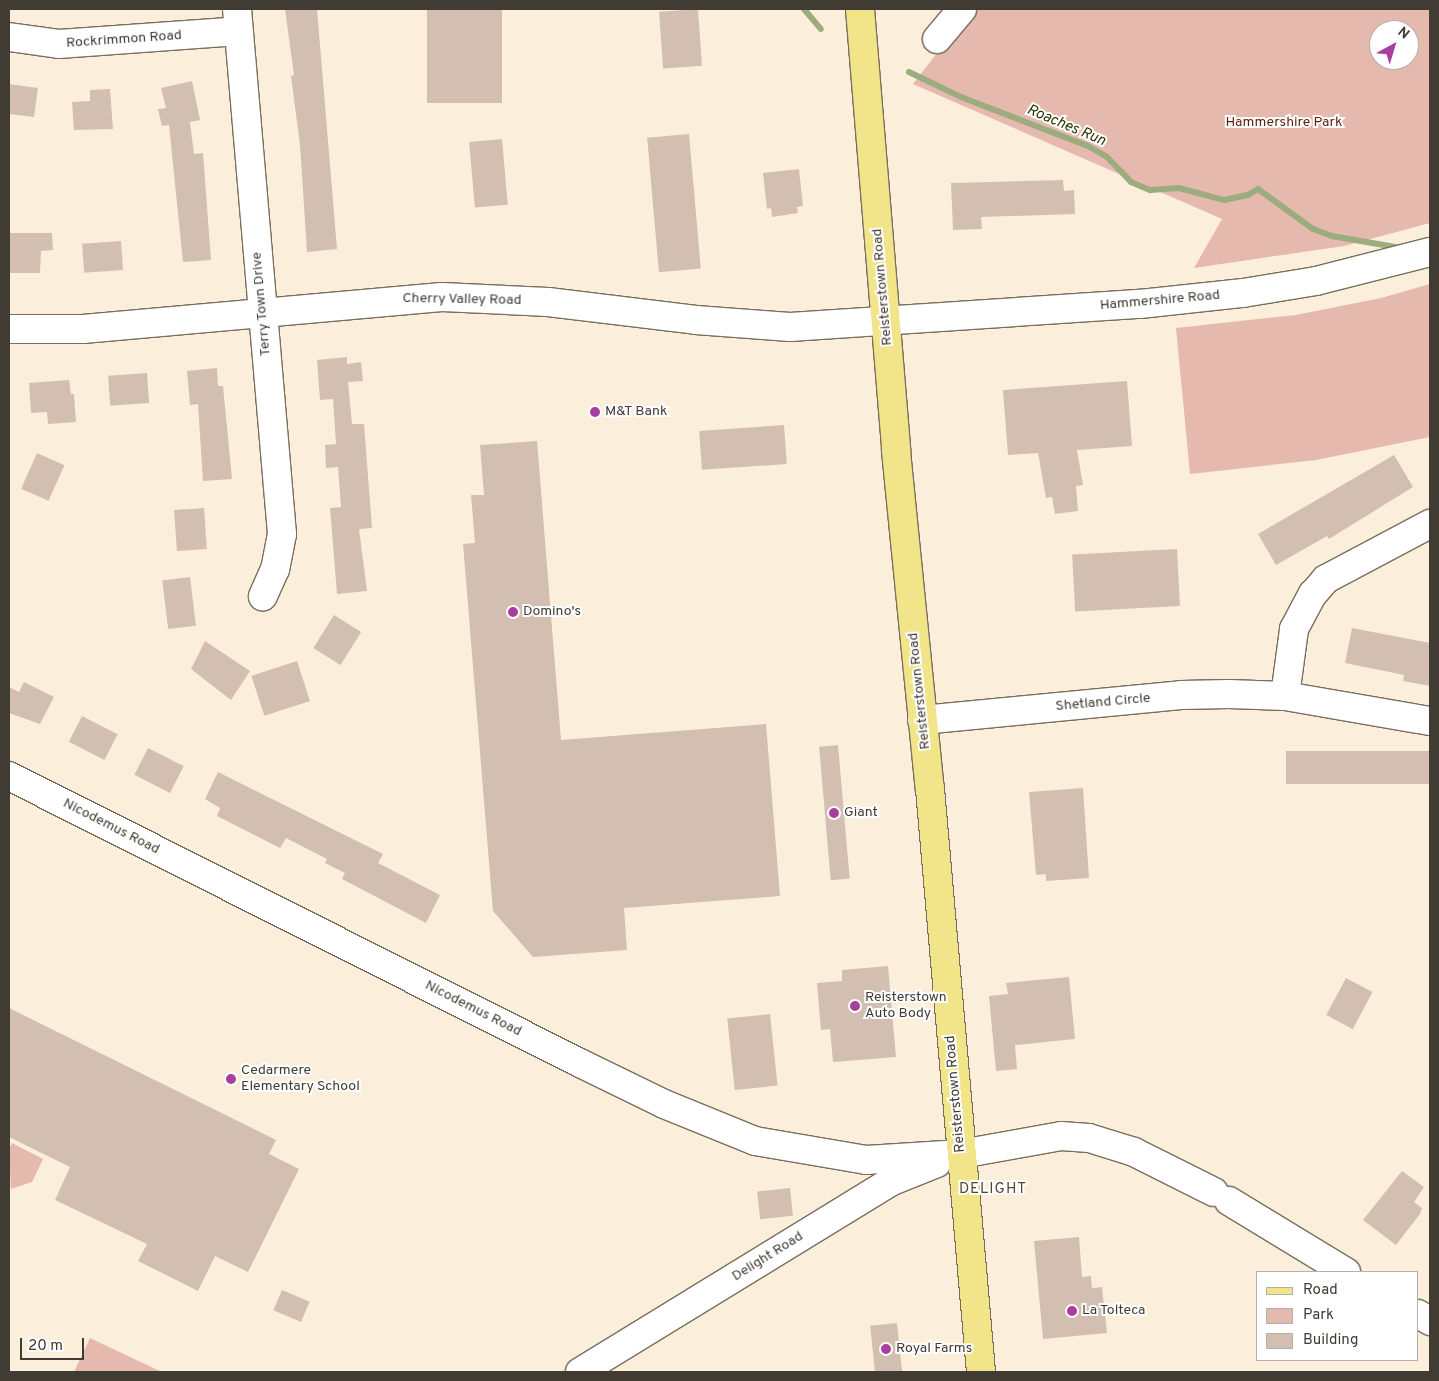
<!DOCTYPE html>
<html>
<head>
<meta charset="utf-8">
<style>
  body { margin:0 }
  #map { position:relative; width:1439px; height:1381px; overflow:hidden; background:#fbefdb; font-family:Overpass,sans-serif }
  div>[style] { position:absolute }
  .green>* { inset:0; background:#e5b9ad }
  .stream>* { height:6px; margin:-3px; padding:0 3px; transform-origin:3px; border-radius:3px; background:#9dac7f }
  .building>* { inset:0; background:#d3bfb1; transform-origin:0 0 }
  .roads { filter:drop-shadow(1px 0 #796e5d) drop-shadow(-1px 0 #796e5d) drop-shadow(0 1px #796e5d) drop-shadow(0 -1px #796e5d) }
  .minor>* { height:28px; margin:-14px; padding:0 14px; transform-origin:14px; border-radius:14px; background:#fff }
  .major>* { height:28px; margin:-14px; padding:0 14px; transform-origin:14px; border-radius:14px; background:#f1e489 }
  .dots>* { width:14px; height:14px; translate:-50% -50%; box-sizing:border-box; border:2px solid #fff; border-radius:50% }
  span { translate:-50% -50%; white-space:nowrap; text-align:center; line-height:1.15; -webkit-text-stroke:4px #fff; paint-order:stroke }
  .street-label { font-size:14px; color:#403b33 }
  .park-label { font-size:14px; color:#5c1f0e }
  .poi-label { font-size:14px; color:#403b33 }
  .left { translate:0 -50%; text-align:left }
  .water-label { font-size:15px; color:#2b3600; font-style:italic }
  .neighbourhood-label { font-size:15px; color:#514737; letter-spacing:1px }
  .frame { position:absolute; inset:0; border:10px solid #403b33; pointer-events:none }
  .legend { position:absolute; left:1256px; top:1271px; width:162px; height:90px; box-sizing:border-box; background:#fff; border:1px solid #b3b1ad; margin:0; padding:6px 9px; list-style:none; font-size:15px; color:#403b33 }
  .legend li { display:flex; align-items:center; gap:10px; height:25px }
  .legend b { width:25px; border:1px solid #b3b1ad }
  .north { position:absolute; left:1369px; top:20px; width:50px; height:50px; box-sizing:border-box; background:#fff; border:1px solid #b3b1ad; border-radius:50%; rotate:39deg; font-size:14px; font-weight:700; line-height:20px; text-align:center; color:#403b33 }
  .north::after { content:''; display:block; margin:auto; width:18px; height:22px; background:#a93e9f; clip-path:polygon(50% 0,100% 100%,50% 72%,0 100%) }
  .scale { position:absolute; left:20px; top:1338px; width:64px; height:22px; box-sizing:border-box; border:2px solid #403b33; border-top:0; padding-left:6px; font-size:15px; line-height:18px; white-space:nowrap; color:#403b33; -webkit-text-stroke:4px #fff; paint-order:stroke }
</style>
</head>
<body>
<div id="map">
  <div class="green">
    <i style="clip-path:polygon(evenodd,971px 9px,1430px 9px,1430px 223px,1344px 246px,1194px 268px,1222px 219px,913px 84px,971px 9px,1379px 30px,1409px 30px,1409px 60px,1379px 60px,1379px 30px)"></i>
    <i style="clip-path:polygon(1430px 284px,1430px 437px,1316px 460px,1190px 474px,1176px 328px,1296px 315px,1381px 298px)"></i>
    <i style="clip-path:polygon(12px 1143px,43px 1159px,32px 1182px,11px 1189px,9px 1150px)"></i>
    <i style="clip-path:polygon(90px 1338px,162px 1372px,74px 1372px)"></i>
  </div>
  <div class="stream">
    <i style="left:804px;top:9px;width:26px;rotate:50deg"></i>
    <i style="left:909px;top:72px;width:58px;rotate:25.7deg"></i>
    <i style="left:961px;top:97px;width:136px;rotate:21.1deg"></i>
    <i style="left:1088px;top:146px;width:22px;rotate:30deg"></i>
    <i style="left:1107px;top:157px;width:35px;rotate:46deg"></i>
    <i style="left:1131px;top:182px;width:21px;rotate:23deg"></i>
    <i style="left:1150px;top:190px;width:29px;rotate:-4deg"></i>
    <i style="left:1179px;top:188px;width:47px;rotate:14.9deg"></i>
    <i style="left:1224px;top:200px;width:25px;rotate:-12deg"></i>
    <i style="left:1248px;top:195px;width:12px;rotate:-31deg"></i>
    <i style="left:1258px;top:189px;width:68px;rotate:36deg"></i>
    <i style="left:1313px;top:229px;width:20px;rotate:20deg"></i>
    <i style="left:1332px;top:236px;width:70px;rotate:9.9deg"></i>
  </div>
  <div class="building">
    <i style="clip-path:polygon(285px 9px,317px 9px,337px 249px,307px 252px,300px 145px,291px 76px,294px 75px)"></i>
    <i style="left:427px;top:9px;width:75px;height:94px"></i>
    <i style="left:698px;top:9px;width:57px;height:39px;rotate:86deg"></i>
    <i style="clip-path:polygon(192px 81px,200px 120px,190px 122px,194px 154px,203px 153px,211px 260px,183px 262px,169px 125px,162px 126px,158px 109px,166px 108px,161px 88px)"></i>
    <i style="clip-path:polygon(9px 84px,38px 88px,34px 117px,9px 114px)"></i>
    <i style="clip-path:polygon(110px 89px,113px 129px,74px 130px,72px 102px,90px 101px,90px 90px)"></i>
    <i style="left:689px;top:134px;width:135px;height:42px;rotate:85deg"></i>
    <i style="left:502px;top:139px;width:66px;height:33px;rotate:85deg"></i>
    <i style="clip-path:polygon(799px 169px,803px 206px,797px 207px,798px 213px,772px 217px,771px 208px,767px 209px,763px 173px)"></i>
    <i style="clip-path:polygon(1063px 180px,1064px 191px,1074px 190px,1075px 214px,981px 217px,982px 229px,953px 230px,951px 183px)"></i>
    <i style="clip-path:polygon(9px 233px,52px 233px,53px 250px,41px 251px,40px 273px,9px 273px)"></i>
    <i style="left:121px;top:241px;width:29px;height:39px;rotate:86deg"></i>
    <i style="clip-path:polygon(347px 357px,347px 364px,361px 362px,363px 381px,348px 382px,352px 424px,364px 424px,372px 528px,359px 529px,367px 591px,337px 594px,330px 508px,341px 507px,338px 467px,326px 468px,325px 445px,336px 444px,333px 399px,320px 400px,317px 360px)"></i>
    <i style="clip-path:polygon(217px 368px,218px 386px,223px 386px,232px 479px,203px 481px,198px 404px,190px 405px,187px 371px)"></i>
    <i style="left:147px;top:373px;width:30px;height:39px;rotate:86deg"></i>
    <i style="clip-path:polygon(69px 380px,71px 394px,74px 394px,76px 422px,48px 424px,47px 412px,31px 413px,29px 383px)"></i>
    <i style="clip-path:polygon(1127px 381px,1132px 446px,1077px 450px,1083px 485px,1076px 486px,1078px 511px,1055px 514px,1052px 497px,1046px 498px,1038px 453px,1008px 455px,1003px 390px)"></i>
    <i style="left:784px;top:425px;width:39px;height:85px;rotate:86deg"></i>
    <i style="clip-path:polygon(537px 441px,561px 740px,766px 724px,780px 896px,624px 908px,627px 950px,533px 957px,493px 911px,463px 544px,475px 543px,471px 495px,484px 495px,480px 445px)"></i>
    <i style="left:37px;top:453px;width:30px;height:39px;rotate:24deg"></i>
    <i style="clip-path:polygon(1394px 455px,1413px 487px,1329px 539px,1327px 536px,1276px 565px,1258px 534px)"></i>
    <i style="left:204px;top:508px;width:41px;height:30px;rotate:86deg"></i>
    <i style="left:1177px;top:549px;width:57px;height:105px;rotate:87deg"></i>
    <i style="left:190px;top:577px;width:49px;height:28px;rotate:83deg"></i>
    <i style="left:334px;top:615px;width:32px;height:39px;rotate:32deg"></i>
    <i style="clip-path:polygon(1352px 628px,1430px 643px,1430px 686px,1403px 681px,1404px 675px,1345px 663px)"></i>
    <i style="clip-path:polygon(205px 641px,250px 671px,231px 700px,191px 669px)"></i>
    <i style="left:297px;top:661px;width:42px;height:48px;rotate:72deg"></i>
    <i style="clip-path:polygon(24px 682px,54px 697px,40px 724px,9px 713px,9px 687px,19px 692px)"></i>
    <i style="left:82px;top:716px;width:40px;height:29px;rotate:27deg"></i>
    <i style="left:838px;top:745px;width:134px;height:19px;rotate:85deg"></i>
    <i style="left:148px;top:748px;width:40px;height:30px;rotate:27deg"></i>
    <i style="left:1286px;top:751px;width:144px;height:33px"></i>
    <i style="clip-path:polygon(218px 772px,383px 854px,378px 863px,440px 895px,426px 923px,342px 879px,345px 873px,325px 863px,327px 859px,286px 838px,280px 848px,217px 816px,220px 808px,205px 799px)"></i>
    <i style="clip-path:polygon(1083px 788px,1089px 878px,1046px 881px,1046px 874px,1036px 875px,1029px 792px)"></i>
    <i style="clip-path:polygon(888px 966px,896px 1057px,833px 1062px,830px 1029px,821px 1030px,817px 983px,842px 981px,842px 970px)"></i>
    <i style="clip-path:polygon(1069px 977px,1075px 1039px,1015px 1045px,1017px 1069px,996px 1071px,989px 996px,1008px 994px,1006px 983px)"></i>
    <i style="left:1346px;top:978px;width:30px;height:42px;rotate:28deg"></i>
    <i style="clip-path:polygon(9px 1008px,276px 1140px,269px 1154px,299px 1169px,248px 1272px,215px 1256px,198px 1291px,138px 1261px,147px 1244px,55px 1200px,70px 1167px,9px 1137px)"></i>
    <i style="left:770px;top:1014px;width:72px;height:43px;rotate:84deg"></i>
    <i style="clip-path:polygon(1402px 1171px,1424px 1187px,1414px 1202px,1422px 1208px,1420px 1214px,1396px 1245px,1363px 1220px)"></i>
    <i style="left:790px;top:1188px;width:28px;height:33px;rotate:84deg"></i>
    <i style="clip-path:polygon(1079px 1237px,1082px 1277px,1091px 1276px,1092px 1288px,1102px 1287px,1107px 1333px,1043px 1339px,1034px 1241px)"></i>
    <i style="left:282px;top:1290px;width:30px;height:22px;rotate:23deg"></i>
    <i style="left:897px;top:1323px;width:49px;height:27px;rotate:84deg"></i>
  </div>
  <div class="roads">
    <div class="minor">
      <i style="left:237px;top:9px;width:527px;rotate:85.1deg"></i>
      <i style="left:282px;top:534px;width:36px;rotate:101deg"></i>
      <i style="left:275px;top:569px;width:30px;rotate:114deg"></i>
      <i style="left:9px;top:37px;width:50px;rotate:8deg"></i>
      <i style="left:59px;top:44px;width:180px;rotate:-4.1deg"></i>
      <i style="left:937px;top:39px;width:39px;rotate:-50deg"></i>
      <i style="left:9px;top:329px;width:74px"></i>
      <i style="left:83px;top:329px;width:360px;rotate:-5.1deg"></i>
      <i style="left:442px;top:297px;width:106px;rotate:2.7deg"></i>
      <i style="left:548px;top:302px;width:149px;rotate:6.9deg"></i>
      <i style="left:696px;top:320px;width:94px;rotate:4.3deg"></i>
      <i style="left:790px;top:327px;width:351px;rotate:-3.8deg"></i>
      <i style="left:1140px;top:304px;width:104px;rotate:-6.1deg"></i>
      <i style="left:1243px;top:293px;width:74px;rotate:-9.3deg"></i>
      <i style="left:1316px;top:281px;width:118px;rotate:-14.3deg"></i>
      <i style="left:1285px;top:696px;width:68px;rotate:-82.3deg"></i>
      <i style="left:1294px;top:629px;width:40px;rotate:-62deg"></i>
      <i style="left:1313px;top:594px;width:20px;rotate:-49deg"></i>
      <i style="left:1326px;top:579px;width:118px;rotate:-27.9deg"></i>
      <i style="left:922px;top:720px;width:260px;rotate:-5.5deg"></i>
      <i style="left:1181px;top:695px;width:48px;rotate:-1.2deg"></i>
      <i style="left:1229px;top:694px;width:56px;rotate:2deg"></i>
      <i style="left:1285px;top:696px;width:147px;rotate:9.8deg"></i>
      <i style="left:9px;top:776px;width:639px;rotate:26.69deg"></i>
      <i style="left:580px;top:1063px;width:93px;rotate:26deg"></i>
      <i style="left:664px;top:1104px;width:98px;rotate:22.1deg"></i>
      <i style="left:755px;top:1141px;width:113px;rotate:9.7deg"></i>
      <i style="left:866px;top:1160px;width:95px;rotate:-3.6deg"></i>
      <i style="left:961px;top:1154px;width:102px;rotate:-10.2deg"></i>
      <i style="left:1061px;top:1136px;width:28px;rotate:4deg"></i>
      <i style="left:1089px;top:1138px;width:47px;rotate:17.3deg"></i>
      <i style="left:1134px;top:1152px;width:89px;rotate:26.6deg"></i>
      <i style="left:1229px;top:1201px;width:137px;rotate:31.3deg"></i>
      <i style="left:1418px;top:1314px;width:14px;rotate:30deg"></i>
      <i style="left:580px;top:1372px;width:366px;rotate:-31.5deg"></i>
      <i style="left:892px;top:1181px;width:48px;rotate:-21.8deg"></i>
    </div>
    <div class="major">
      <i style="left:860px;top:9px;width:443px;rotate:85.3deg"></i>
      <i style="left:896px;top:451px;width:340px;rotate:84.3deg"></i>
      <i style="left:930px;top:789px;width:585px;rotate:85deg"></i>
    </div>
  </div>
  <div class="dots">
    <i style="left:595px;top:412px;background:#a93e9f"></i>
    <i style="left:513px;top:612px;background:#a93e9f"></i>
    <i style="left:834px;top:813px;background:#a93e9f"></i>
    <i style="left:855px;top:1006px;background:#a93e9f"></i>
    <i style="left:231px;top:1079px;background:#a93e9f"></i>
    <i style="left:1072px;top:1311px;background:#a93e9f"></i>
    <i style="left:886px;top:1349px;background:#a93e9f"></i>
  </div>
  <div class="street-label">
    <span style="left:124px;top:40px;rotate:-4deg">Rockrimmon Road</span>
    <span style="left:883px;top:287px;rotate:-95deg">Reisterstown Road</span>
    <span style="left:462px;top:300px;rotate:1deg">Cherry Valley Road</span>
    <span style="left:1160px;top:301px;rotate:-5deg">Hammershire Road</span>
    <span style="left:262px;top:304px;rotate:-95deg">Terry Town Drive</span>
    <span style="left:920px;top:691px;rotate:-96deg">Reisterstown Road</span>
    <span style="left:1103px;top:703px;rotate:-5deg">Shetland Circle</span>
    <span style="left:111px;top:827px;rotate:27deg">Nicodemus Road</span>
    <span style="left:473px;top:1009px;rotate:27deg">Nicodemus Road</span>
    <span style="left:956px;top:1094px;rotate:-95deg">Reisterstown Road</span>
    <span style="left:768px;top:1257px;rotate:-32deg">Delight Road</span>
  </div>
  <div class="park-label">
    <span style="left:1284px;top:123px">Hammershire Park</span>
  </div>
  <div class="poi-label">
    <span class="left" style="left:605px;top:412px">M&amp;T Bank</span>
    <span class="left" style="left:523px;top:612px">Domino's</span>
    <span class="left" style="left:844px;top:813px">Giant</span>
    <span class="left" style="left:865px;top:1006px">Reisterstown<br>Auto Body</span>
    <span class="left" style="left:241px;top:1079px">Cedarmere<br>Elementary School</span>
    <span class="left" style="left:1082px;top:1311px">La Tolteca</span>
    <span class="left" style="left:896px;top:1349px">Royal Farms</span>
  </div>
  <div class="water-label">
    <span style="left:1066px;top:126px;rotate:23deg">Roaches Run</span>
  </div>
  <div class="neighbourhood-label">
    <span style="left:993px;top:1190px">DELIGHT</span>
  </div>
  <div class="frame"></div>
  <ul class="legend">
  <li><b style="height:6px;background:#f1e489"></b>Road</li>
  <li><b style="height:14px;background:#e5b9ad"></b>Park</li>
  <li><b style="height:14px;background:#d3bfb1"></b>Building</li>
  </ul>
  <div class="north">N</div>
  <div class="scale">20 m</div>
</div>
</body>
</html>
